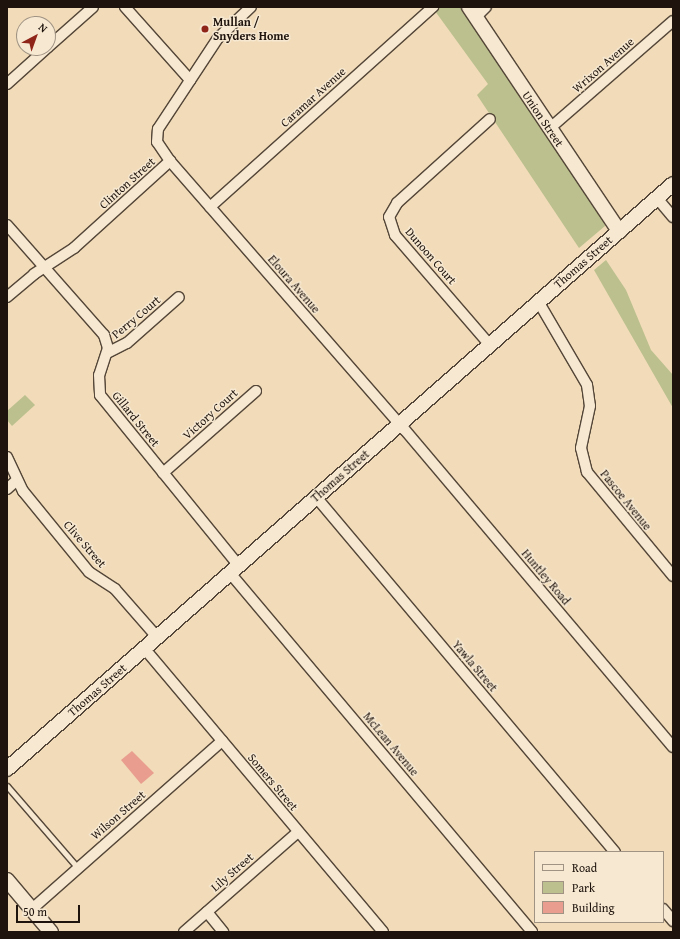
<!DOCTYPE html>
<html>
<head>
<meta charset="utf-8">
<style>
  body { margin:0 }
  #map { position:relative; width:680px; height:939px; overflow:hidden; background:#f1dbb8; font-family:"Gentium Book Plus",serif }
  div>[style] { position:absolute }
  .green>* { inset:0; background:#bbc08e }
  .building>* { inset:0; background:#e89d8e }
  .roads { filter:drop-shadow(1px 0 #544638) drop-shadow(-1px 0 #544638) drop-shadow(0 1px #544638) drop-shadow(0 -1px #544638) }
  .lane>* { height:5px; margin:-2.5px; padding:0 2.5px; transform-origin:2.5px; border-radius:2.5px; background:#f6e8d1 }
  .street>* { height:10px; margin:-5px; padding:0 5px; transform-origin:5px; border-radius:5px; background:#f6e8d1 }
  .secondary>* { height:14px; margin:-7px; padding:0 7px; transform-origin:7px; border-radius:7px; background:#f6e8d1 }
  .dots>* { width:11px; height:11px; translate:-50% -50%; box-sizing:border-box; border:2px solid #f6e8d1; border-radius:50% }
  span { translate:-50% -50%; white-space:nowrap; text-align:center; line-height:1.15; -webkit-text-stroke:3px #f6e8d1; paint-order:stroke }
  .poi-label { font-size:12px; color:#1f140d; font-weight:700 }
  .left { translate:0 -50%; text-align:left }
  .street-label { font-size:12px; color:#1f140d }
  .frame { position:absolute; inset:0; border:8px solid #1f140d; pointer-events:none }
  .legend { position:absolute; left:534px; top:851px; width:130px; height:72px; box-sizing:border-box; background:#f6e8d1; border:1px solid #a09383; margin:0; padding:5px 7px; list-style:none; font-size:12px; color:#1f140d }
  .legend li { display:flex; align-items:center; gap:8px; height:20px }
  .legend b { width:20px; border:1px solid #a09383 }
  .north { position:absolute; left:16px; top:16px; width:40px; height:40px; box-sizing:border-box; background:#f6e8d1; border:1px solid #a09383; border-radius:50%; rotate:41deg; font-size:11px; font-weight:700; line-height:16px; text-align:center; color:#1f140d }
  .north::after { content:''; display:block; margin:auto; width:14px; height:18px; background:#8f2418; clip-path:polygon(50% 0,100% 100%,50% 72%,0 100%) }
  .scale { position:absolute; left:16px; top:905px; width:64px; height:18px; box-sizing:border-box; border:2px solid #1f140d; border-top:0; padding-left:5px; font-size:12px; line-height:14px; white-space:nowrap; color:#1f140d; -webkit-text-stroke:3px #f6e8d1; paint-order:stroke }
</style>
</head>
<body>
<div id="map">
  <div class="green">
    <i style="clip-path:polygon(439px 7px,463px 7px,603px 219px,605px 226px,579px 248px,477px 95px,488px 84px,435px 11px)"></i>
    <i style="clip-path:polygon(606px 260px,626px 290px,651px 350px,673px 375px,673px 408px,594px 270px)"></i>
    <i style="clip-path:polygon(25px 395px,35px 405px,12px 426px,7px 420px,7px 411px)"></i>
  </div>
  <div class="building">
    <i style="clip-path:polygon(132px 751px,154px 773px,141px 784px,121px 760px)"></i>
  </div>
  <div class="roads">
    <div class="lane">
      <i style="left:7px;top:786px;width:108px;rotate:49.1deg"></i>
    </div>
    <div class="street">
      <i style="left:125px;top:7px;width:98px;rotate:48.3deg"></i>
      <i style="left:476px;top:17px;width:14px;rotate:-45deg"></i>
      <i style="left:48px;top:47px;width:60px;rotate:-41.6deg"></i>
      <i style="left:7px;top:84px;width:54px;rotate:-42deg"></i>
      <i style="left:549px;top:129px;width:164px;rotate:-41.1deg"></i>
      <i style="left:170px;top:161px;width:357px;rotate:48.9deg"></i>
      <i style="left:405px;top:430px;width:415px;rotate:49.8deg"></i>
      <i style="left:657px;top:198px;width:25px;rotate:50deg"></i>
      <i style="left:210px;top:207px;width:300px;rotate:-41.9deg"></i>
      <i style="left:7px;top:225px;width:147px;rotate:48.6deg"></i>
      <i style="left:104px;top:335px;width:14px;rotate:73deg"></i>
      <i style="left:108px;top:348px;width:28px;rotate:108deg"></i>
      <i style="left:99px;top:375px;width:20px;rotate:87deg"></i>
      <i style="left:100px;top:395px;width:219px;rotate:50.9deg"></i>
      <i style="left:7px;top:297px;width:35px;rotate:-40deg"></i>
      <i style="left:34px;top:274px;width:48px;rotate:-33deg"></i>
      <i style="left:74px;top:248px;width:130px;rotate:-42.2deg"></i>
      <i style="left:170px;top:161px;width:23px;rotate:-124deg"></i>
      <i style="left:157px;top:142px;width:13px;rotate:-86deg"></i>
      <i style="left:158px;top:129px;width:109px;rotate:-56.6deg"></i>
      <i style="left:218px;top:38px;width:45px;rotate:-43.2deg"></i>
      <i style="left:538px;top:301px;width:97px;rotate:59.7deg"></i>
      <i style="left:587px;top:385px;width:21px;rotate:82deg"></i>
      <i style="left:590px;top:406px;width:43px;rotate:102.1deg"></i>
      <i style="left:581px;top:448px;width:25px;rotate:76deg"></i>
      <i style="left:587px;top:472px;width:135px;rotate:50.4deg"></i>
      <i style="left:489px;top:344px;width:144px;rotate:-130.8deg"></i>
      <i style="left:395px;top:235px;width:19px;rotate:-108deg"></i>
      <i style="left:389px;top:217px;width:16px;rotate:-60deg"></i>
      <i style="left:397px;top:203px;width:125px;rotate:-42.1deg"></i>
      <i style="left:107px;top:353px;width:22px;rotate:-27deg"></i>
      <i style="left:127px;top:343px;width:69px;rotate:-41.5deg"></i>
      <i style="left:7px;top:457px;width:38px;rotate:65deg"></i>
      <i style="left:23px;top:491px;width:104px;rotate:50.8deg"></i>
      <i style="left:89px;top:572px;width:31px;rotate:33deg"></i>
      <i style="left:115px;top:589px;width:64px;rotate:48.8deg"></i>
      <i style="left:163px;top:473px;width:124px;rotate:-41.4deg"></i>
      <i style="left:7px;top:489px;width:13px;rotate:-42deg"></i>
      <i style="left:316px;top:497px;width:464px;rotate:49.9deg"></i>
      <i style="left:230px;top:573px;width:469px;rotate:49.9deg"></i>
      <i style="left:144px;top:648px;width:371px;rotate:49.9deg"></i>
      <i style="left:32px;top:909px;width:254px;rotate:-41.5deg"></i>
      <i style="left:663px;top:909px;width:16px;rotate:50deg"></i>
      <i style="left:207px;top:912px;width:26px;rotate:51deg"></i>
      <i style="left:184px;top:932px;width:152px;rotate:-41.3deg"></i>
    </div>
    <div class="secondary">
      <i style="left:469px;top:7px;width:270px;rotate:56.2deg"></i>
      <i style="left:7px;top:769px;width:886px;rotate:-41.3deg"></i>
      <i style="left:7px;top:880px;width:68px;rotate:49.8deg"></i>
    </div>
  </div>
  <div class="dots">
    <i style="left:205px;top:29px;background:#8f2418"></i>
  </div>
  <div class="poi-label">
    <span class="left" style="left:213px;top:29px">Mullan /<br>Snyders Home</span>
  </div>
  <div class="street-label">
    <span style="left:603px;top:65px;rotate:-41deg">Wrixon Avenue</span>
    <span style="left:313px;top:97px;rotate:-42deg">Caramar Avenue</span>
    <span style="left:543px;top:119px;rotate:56deg">Union Street</span>
    <span style="left:127px;top:183px;rotate:-42deg">Clinton Street</span>
    <span style="left:431px;top:256px;rotate:49deg">Dunoon Court</span>
    <span style="left:583px;top:262px;rotate:-41deg">Thomas Street</span>
    <span style="left:294px;top:284px;rotate:49deg">Eloura Avenue</span>
    <span style="left:136px;top:317px;rotate:-40deg">Perry Court</span>
    <span style="left:210px;top:414px;rotate:-42deg">Victory Court</span>
    <span style="left:136px;top:419px;rotate:51deg">Gillard Street</span>
    <span style="left:340px;top:476px;rotate:-41deg">Thomas Street</span>
    <span style="left:626px;top:500px;rotate:51deg">Pascoe Avenue</span>
    <span style="left:85px;top:544px;rotate:49deg">Clive Street</span>
    <span style="left:546px;top:577px;rotate:50deg">Huntley Road</span>
    <span style="left:475px;top:666px;rotate:50deg">Yawla Street</span>
    <span style="left:97px;top:690px;rotate:-41deg">Thomas Street</span>
    <span style="left:391px;top:744px;rotate:50deg">McLean Avenue</span>
    <span style="left:273px;top:782px;rotate:50deg">Somers Street</span>
    <span style="left:118px;top:815px;rotate:-41deg">Wilson Street</span>
    <span style="left:232px;top:872px;rotate:-41deg">Lily Street</span>
  </div>
  <div class="frame"></div>
  <ul class="legend">
  <li><b style="height:5px;background:#f6e8d1"></b>Road</li>
  <li><b style="height:11px;background:#bbc08e"></b>Park</li>
  <li><b style="height:11px;background:#e89d8e"></b>Building</li>
  </ul>
  <div class="north">N</div>
  <div class="scale">50 m</div>
</div>
</body>
</html>
